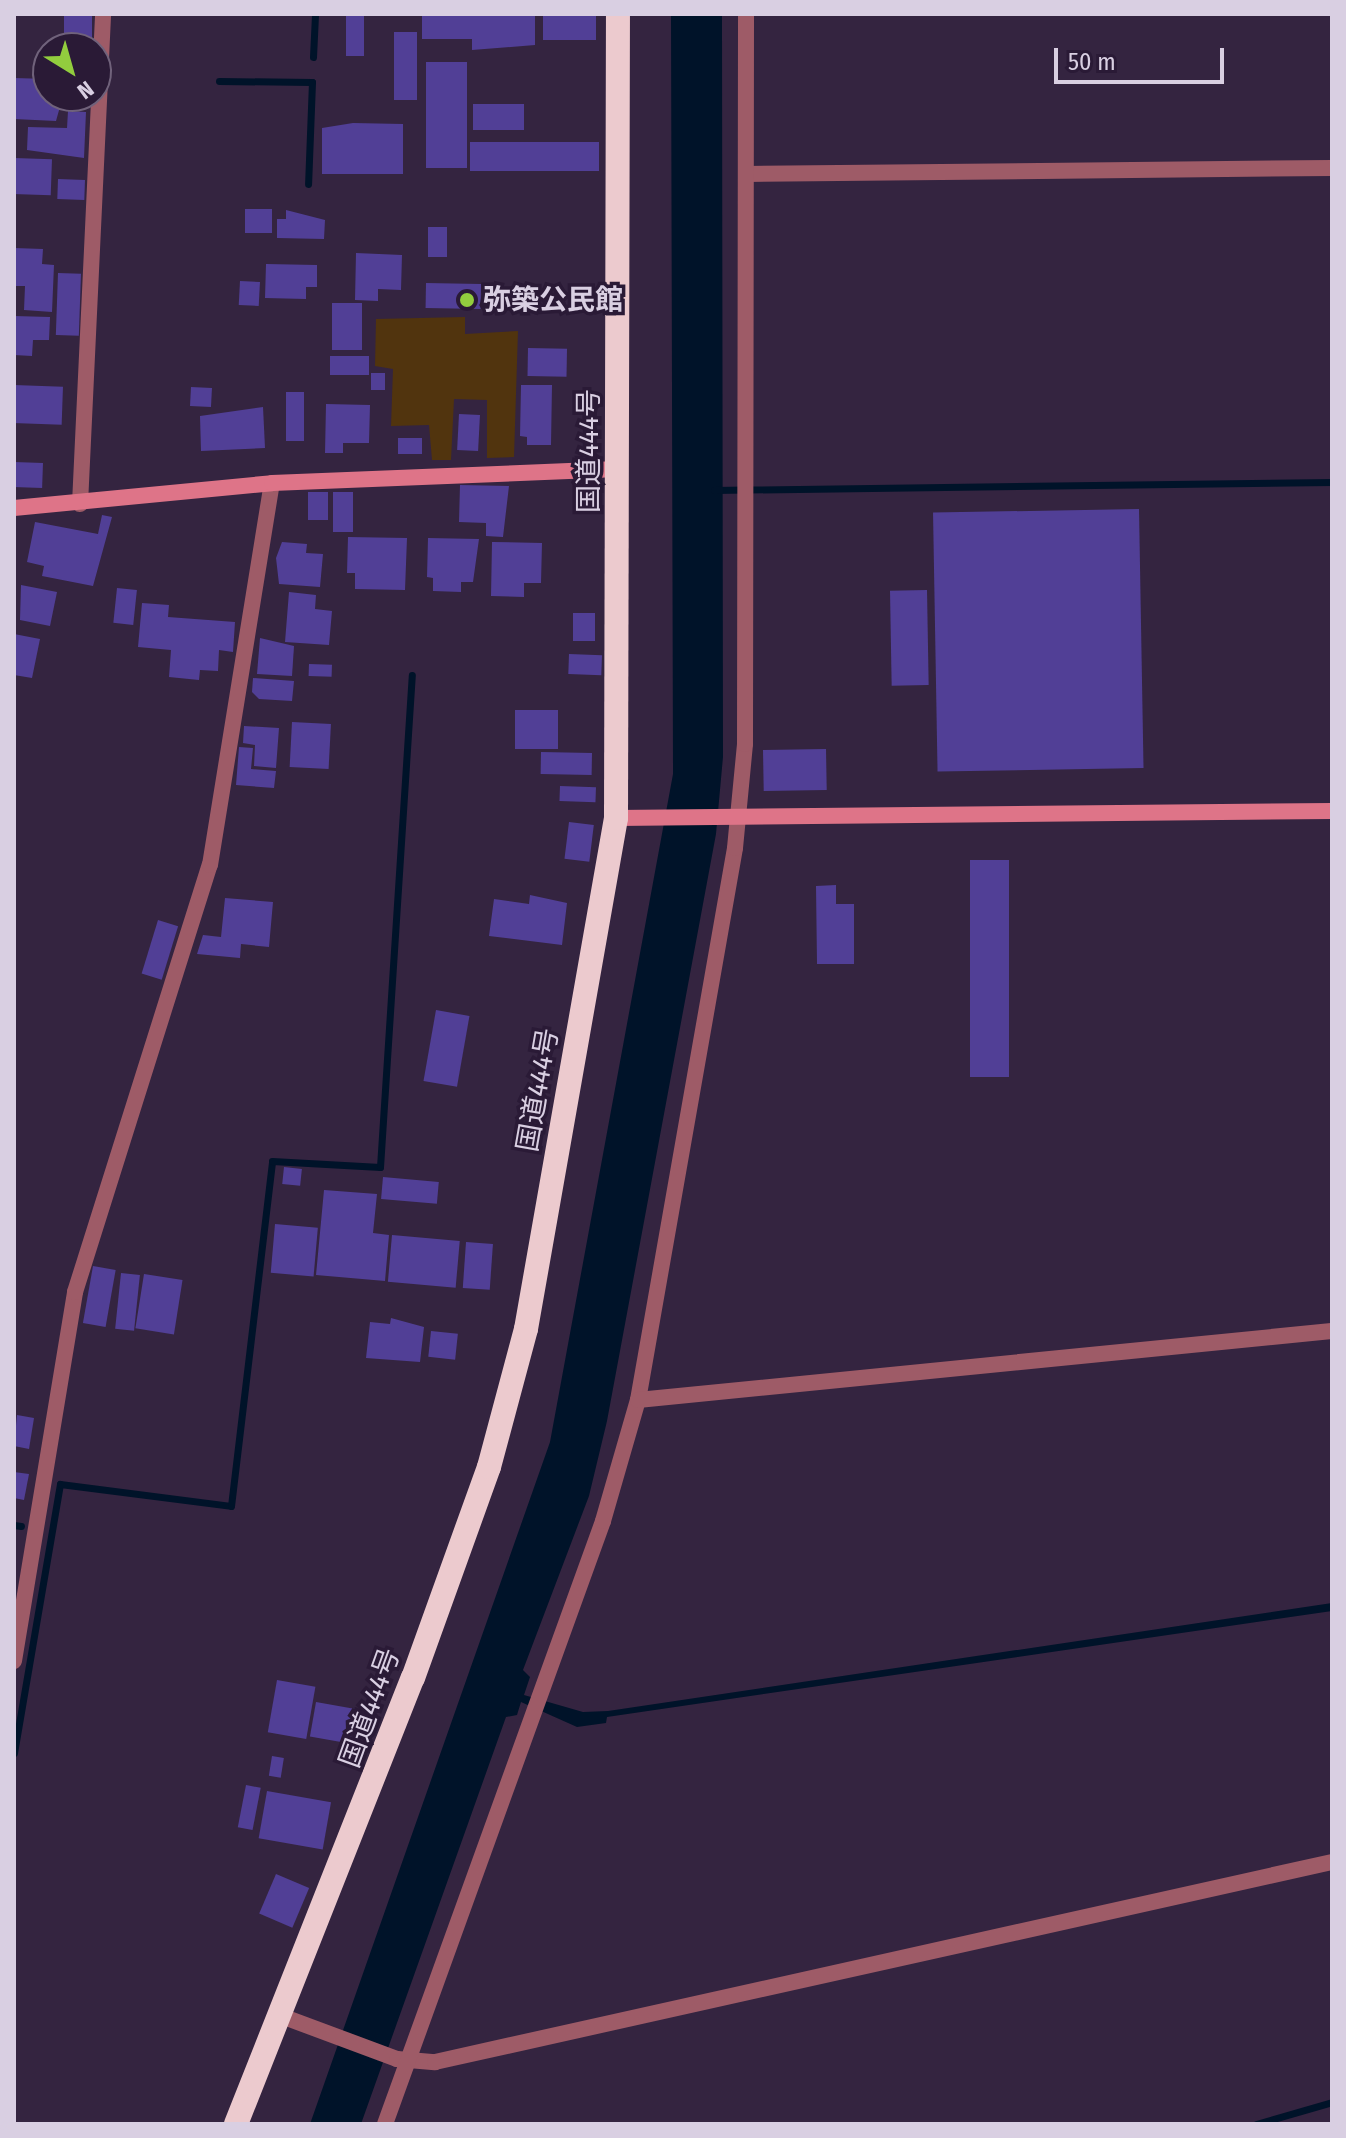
<!DOCTYPE html>
<html>
<head>
<meta charset="utf-8">
<style>
  body { margin:0 }
  #map { position:relative; width:1346px; height:2138px; overflow:hidden; background:#342440; font-family:"Fira Sans Condensed","Noto Sans JP",sans-serif }
  div>[style] { position:absolute }
  .green>* { inset:0; background:#51340e }
  .water>* { inset:0; background:#001329 }
  .stream>* { height:7px; margin:-3.5px; padding:0 3.5px; transform-origin:3.5px; border-radius:3.5px; background:#001329 }
  .building>* { inset:0; background:#513f96; transform-origin:0 0 }
  .street>* { height:16px; margin:-8px; padding:0 8px; transform-origin:8px; border-radius:8px; background:#9e5b67 }
  .secondary>* { height:16px; margin:-8px; padding:0 8px; transform-origin:8px; border-radius:8px; background:#de7488 }
  .highway>* { height:24px; margin:-12px; padding:0 12px; transform-origin:12px; border-radius:12px; background:#eccace }
  .dots>* { width:22px; height:22px; translate:-50% -50%; box-sizing:border-box; border:4px solid #2a1a36; border-radius:50% }
  span { translate:-50% -50%; white-space:nowrap; text-align:center; line-height:1.15; -webkit-text-stroke:7px #2a1a36; paint-order:stroke }
  .poi-label { font-size:28px; color:#d9cfe2; font-weight:700 }
  .left { translate:0 -50%; text-align:left }
  .street-label { font-size:28px; color:#d9cfe2 }
  .frame { position:absolute; inset:0; border:16px solid #d9cfe2; pointer-events:none }
  .north { position:absolute; left:32px; top:32px; width:80px; height:80px; box-sizing:border-box; background:#2a1a36; border:2px solid #70627b; border-radius:50%; rotate:143deg; font-size:22px; font-weight:700; line-height:32px; text-align:center; color:#d9cfe2 }
  .north::after { content:''; display:block; margin:auto; width:28px; height:36px; background:#92cd3e; clip-path:polygon(50% 0,100% 100%,50% 72%,0 100%) }
  .scale { position:absolute; left:1054px; top:48px; width:170px; height:36px; box-sizing:border-box; border:4px solid #d9cfe2; border-top:0; padding-left:10px; font-size:24px; line-height:28px; white-space:nowrap; color:#d9cfe2; -webkit-text-stroke:6px #2a1a36; paint-order:stroke }
</style>
</head>
<body>
<div id="map">
  <div class="green">
    <i style="clip-path:polygon(465px 317px,465px 334px,518px 331px,514px 457px,487px 458px,487px 400px,454px 399px,451px 460px,432px 460px,429px 425px,391px 426px,393px 369px,375px 366px,376px 319px)"></i>
  </div>
  <div class="water">
    <i style="clip-path:polygon(671px 14px,722px 14px,723px 757px,716px 834px,607px 1421px,589px 1496px,523px 1670px,530px 1677px,524px 1695px,583px 1712px,608px 1711px,1332px 1603px,1332px 1611px,607px 1717px,606px 1723px,577px 1727px,521px 1702px,517px 1715px,506px 1717px,361px 2124px,310px 2124px,550px 1442px,673px 774px)"></i>
  </div>
  <div class="stream">
    <i style="left:313px;top:57px;width:43px;rotate:-87.3deg"></i>
    <i style="left:219px;top:81px;width:93px;rotate:0.6deg"></i>
    <i style="left:312px;top:82px;width:102px;rotate:92.2deg"></i>
    <i style="left:714px;top:490px;width:618px;rotate:-0.74deg"></i>
    <i style="left:14px;top:1525px;width:7px;rotate:8deg"></i>
    <i style="left:14px;top:1753px;width:273px;rotate:-80.3deg"></i>
    <i style="left:60px;top:1484px;width:172px;rotate:7.3deg"></i>
    <i style="left:231px;top:1506px;width:347px;rotate:-83.2deg"></i>
    <i style="left:272px;top:1161px;width:108px;rotate:3.2deg"></i>
    <i style="left:380px;top:1167px;width:493px;rotate:-86.3deg"></i>
    <i style="left:1256px;top:2124px;width:79px;rotate:-16.1deg"></i>
  </div>
  <div class="building">
    <i style="left:64px;top:14px;width:28px;height:25px"></i>
    <i style="left:346px;top:14px;width:18px;height:42px"></i>
    <i style="clip-path:polygon(422px 14px,535px 14px,535px 45px,472px 50px,472px 39px,422px 39px)"></i>
    <i style="left:543px;top:14px;width:53px;height:26px"></i>
    <i style="left:394px;top:32px;width:23px;height:68px"></i>
    <i style="left:426px;top:62px;width:41px;height:106px"></i>
    <i style="clip-path:polygon(14px 78px,48px 79px,48px 96px,63px 96px,56px 121px,14px 119px)"></i>
    <i style="left:473px;top:104px;width:51px;height:26px"></i>
    <i style="clip-path:polygon(68px 111px,86px 112px,84px 158px,27px 150px,28px 127px,67px 128px)"></i>
    <i style="clip-path:polygon(353px 123px,403px 124px,403px 174px,322px 174px,322px 128px)"></i>
    <i style="left:470px;top:142px;width:129px;height:29px"></i>
    <i style="left:14px;top:158px;width:38px;height:36px;rotate:2deg"></i>
    <i style="left:58px;top:179px;width:27px;height:20px;rotate:2deg"></i>
    <i style="left:245px;top:209px;width:27px;height:24px"></i>
    <i style="clip-path:polygon(286px 210px,325px 220px,324px 239px,277px 238px,277px 219px,286px 219px)"></i>
    <i style="left:428px;top:227px;width:19px;height:30px"></i>
    <i style="clip-path:polygon(14px 248px,43px 249px,42px 264px,54px 265px,52px 312px,24px 310px,25px 286px,14px 286px)"></i>
    <i style="clip-path:polygon(356px 253px,402px 255px,401px 290px,378px 289px,378px 301px,355px 300px)"></i>
    <i style="clip-path:polygon(266px 264px,317px 265px,317px 287px,306px 287px,306px 299px,265px 298px)"></i>
    <i style="left:58px;top:273px;width:23px;height:62px;rotate:2deg"></i>
    <i style="left:240px;top:281px;width:20px;height:24px;rotate:3deg"></i>
    <i style="left:426px;top:283px;width:55px;height:25px;rotate:1deg"></i>
    <i style="left:332px;top:303px;width:30px;height:47px"></i>
    <i style="clip-path:polygon(14px 316px,50px 317px,49px 340px,33px 340px,32px 356px,14px 355px)"></i>
    <i style="left:528px;top:348px;width:39px;height:28px;rotate:1deg"></i>
    <i style="left:330px;top:356px;width:39px;height:19px"></i>
    <i style="left:371px;top:373px;width:14px;height:17px"></i>
    <i style="left:14px;top:385px;width:49px;height:38px;rotate:2deg"></i>
    <i style="clip-path:polygon(521px 385px,552px 385px,551px 445px,527px 445px,527px 437px,520px 436px)"></i>
    <i style="left:191px;top:387px;width:21px;height:19px;rotate:3deg"></i>
    <i style="left:286px;top:392px;width:18px;height:49px"></i>
    <i style="clip-path:polygon(326px 404px,370px 405px,369px 443px,343px 443px,343px 453px,325px 453px)"></i>
    <i style="clip-path:polygon(263px 407px,265px 448px,201px 451px,200px 416px)"></i>
    <i style="left:459px;top:414px;width:21px;height:36px;rotate:3deg"></i>
    <i style="left:398px;top:438px;width:24px;height:16px"></i>
    <i style="left:14px;top:462px;width:29px;height:25px;rotate:2deg"></i>
    <i style="clip-path:polygon(460px 485px,509px 486px,503px 537px,486px 536px,486px 523px,459px 522px)"></i>
    <i style="left:308px;top:492px;width:20px;height:28px"></i>
    <i style="left:333px;top:492px;width:20px;height:40px"></i>
    <i style="left:1139px;top:509px;width:259px;height:206px;rotate:89deg"></i>
    <i style="clip-path:polygon(102px 515px,112px 517px,93px 586px,42px 576px,44px 566px,27px 562px,35px 522px,98px 534px)"></i>
    <i style="clip-path:polygon(348px 537px,407px 538px,405px 590px,355px 589px,355px 573px,347px 573px)"></i>
    <i style="clip-path:polygon(428px 538px,479px 539px,473px 582px,461px 582px,461px 592px,433px 591px,433px 578px,427px 577px)"></i>
    <i style="clip-path:polygon(282px 542px,307px 544px,306px 553px,323px 554px,320px 587px,279px 584px,276px 558px)"></i>
    <i style="clip-path:polygon(492px 542px,542px 543px,541px 583px,524px 583px,524px 597px,491px 596px)"></i>
    <i style="clip-path:polygon(21px 585px,57px 592px,50px 626px,20px 620px)"></i>
    <i style="left:117px;top:588px;width:20px;height:35px;rotate:6deg"></i>
    <i style="left:927px;top:590px;width:95px;height:37px;rotate:89deg"></i>
    <i style="clip-path:polygon(289px 592px,316px 595px,315px 609px,332px 611px,329px 645px,285px 642px)"></i>
    <i style="clip-path:polygon(142px 603px,169px 605px,168px 617px,235px 622px,233px 652px,219px 650px,218px 671px,200px 670px,199px 680px,169px 677px,171px 650px,138px 647px)"></i>
    <i style="left:573px;top:613px;width:22px;height:28px"></i>
    <i style="clip-path:polygon(14px 634px,40px 639px,32px 678px,14px 675px)"></i>
    <i style="clip-path:polygon(260px 638px,294px 646px,292px 676px,257px 674px)"></i>
    <i style="left:569px;top:654px;width:33px;height:20px;rotate:2deg"></i>
    <i style="left:309px;top:664px;width:23px;height:12px;rotate:2deg"></i>
    <i style="clip-path:polygon(253px 678px,294px 681px,292px 701px,259px 699px,252px 692px)"></i>
    <i style="left:515px;top:710px;width:43px;height:39px"></i>
    <i style="left:292px;top:722px;width:39px;height:45px;rotate:3deg"></i>
    <i style="clip-path:polygon(244px 726px,279px 728px,276px 768px,254px 766px,255px 745px,243px 743px)"></i>
    <i style="clip-path:polygon(239px 747px,253px 748px,251px 769px,276px 771px,274px 788px,236px 785px)"></i>
    <i style="left:826px;top:749px;width:41px;height:63px;rotate:89deg"></i>
    <i style="left:541px;top:752px;width:51px;height:22px;rotate:1deg"></i>
    <i style="left:560px;top:786px;width:36px;height:15px;rotate:2deg"></i>
    <i style="left:569px;top:822px;width:25px;height:37px;rotate:7deg"></i>
    <i style="left:970px;top:860px;width:39px;height:217px"></i>
    <i style="clip-path:polygon(836px 885px,836px 904px,854px 904px,854px 964px,817px 964px,816px 886px)"></i>
    <i style="clip-path:polygon(530px 895px,567px 903px,562px 945px,489px 936px,494px 899px,529px 904px)"></i>
    <i style="clip-path:polygon(225px 898px,273px 902px,269px 947px,241px 944px,240px 958px,197px 954px,203px 935px,221px 937px)"></i>
    <i style="left:158px;top:920px;width:21px;height:56px;rotate:17deg"></i>
    <i style="left:436px;top:1010px;width:34px;height:72px;rotate:10deg"></i>
    <i style="left:284px;top:1167px;width:18px;height:17px;rotate:6deg"></i>
    <i style="left:383px;top:1177px;width:56px;height:22px;rotate:5deg"></i>
    <i style="clip-path:polygon(324px 1190px,377px 1194px,373px 1233px,389px 1235px,385px 1281px,316px 1275px)"></i>
    <i style="left:275px;top:1224px;width:43px;height:49px;rotate:5deg"></i>
    <i style="left:392px;top:1235px;width:68px;height:47px;rotate:5deg"></i>
    <i style="left:466px;top:1242px;width:27px;height:46px;rotate:4deg"></i>
    <i style="left:93px;top:1266px;width:23px;height:58px;rotate:10deg"></i>
    <i style="left:121px;top:1273px;width:19px;height:56px;rotate:6deg"></i>
    <i style="left:144px;top:1274px;width:39px;height:55px;rotate:9deg"></i>
    <i style="clip-path:polygon(391px 1318px,424px 1327px,420px 1362px,366px 1358px,370px 1322px,390px 1324px)"></i>
    <i style="left:431px;top:1331px;width:27px;height:26px;rotate:6deg"></i>
    <i style="clip-path:polygon(17px 1415px,34px 1418px,29px 1449px,14px 1446px)"></i>
    <i style="clip-path:polygon(14px 1472px,29px 1474px,24px 1500px,14px 1498px)"></i>
    <i style="left:277px;top:1680px;width:39px;height:53px;rotate:10deg"></i>
    <i style="left:316px;top:1702px;width:40px;height:35px;rotate:10deg"></i>
    <i style="left:272px;top:1756px;width:12px;height:20px;rotate:9deg"></i>
    <i style="left:246px;top:1785px;width:15px;height:43px;rotate:11deg"></i>
    <i style="left:267px;top:1791px;width:65px;height:48px;rotate:10deg"></i>
    <i style="left:276px;top:1874px;width:36px;height:43px;rotate:23deg"></i>
  </div>
  <div class="street">
    <i style="left:747px;top:174px;width:585px;rotate:-0.59deg"></i>
    <i style="left:80px;top:504px;width:491px;rotate:-87.3deg"></i>
    <i style="left:638px;top:1400px;width:560px;rotate:-80.03deg"></i>
    <i style="left:735px;top:848px;width:104px;rotate:-84.5deg"></i>
    <i style="left:745px;top:744px;width:730px;rotate:-89.92deg"></i>
    <i style="left:14px;top:1661px;width:374px;rotate:-80.6deg"></i>
    <i style="left:75px;top:1292px;width:448px;rotate:-72.5deg"></i>
    <i style="left:210px;top:865px;width:387px;rotate:-80.8deg"></i>
    <i style="left:276px;top:2014px;width:129px;rotate:20.4deg"></i>
    <i style="left:397px;top:2059px;width:38px;rotate:5deg"></i>
    <i style="left:435px;top:2062px;width:919px;rotate:-12.57deg"></i>
    <i style="left:385px;top:2124px;width:641px;rotate:-70.12deg"></i>
    <i style="left:603px;top:1521px;width:126px;rotate:-73.9deg"></i>
    <i style="left:638px;top:1400px;width:697px;rotate:-5.68deg"></i>
  </div>
  <div class="secondary">
    <i style="left:14px;top:508px;width:259px;rotate:-5.5deg"></i>
    <i style="left:272px;top:483px;width:346px;rotate:-2.3deg"></i>
    <i style="left:616px;top:818px;width:716px;rotate:-0.56deg"></i>
  </div>
  <div class="highway">
    <i style="left:236px;top:2124px;width:480px;rotate:-68.4deg"></i>
    <i style="left:413px;top:1678px;width:224px;rotate:-70.2deg"></i>
    <i style="left:489px;top:1467px;width:143px;rotate:-75deg"></i>
    <i style="left:526px;top:1329px;width:519px;rotate:-80.01deg"></i>
    <i style="left:616px;top:818px;width:804px;rotate:-89.86deg"></i>
  </div>
  <div class="dots">
    <i style="left:467px;top:300px;background:#92cd3e"></i>
  </div>
  <div class="poi-label">
    <span class="left" style="left:483px;top:300px">弥築公民館</span>
  </div>
  <div class="street-label">
    <span style="left:589px;top:451px;rotate:-90deg">国道444号</span>
    <span style="left:538px;top:1090px;rotate:-80deg">国道444号</span>
    <span style="left:370px;top:1708px;rotate:-70deg">国道444号</span>
  </div>
  <div class="frame"></div>
  <div class="north">N</div>
  <div class="scale">50 m</div>
</div>
</body>
</html>
